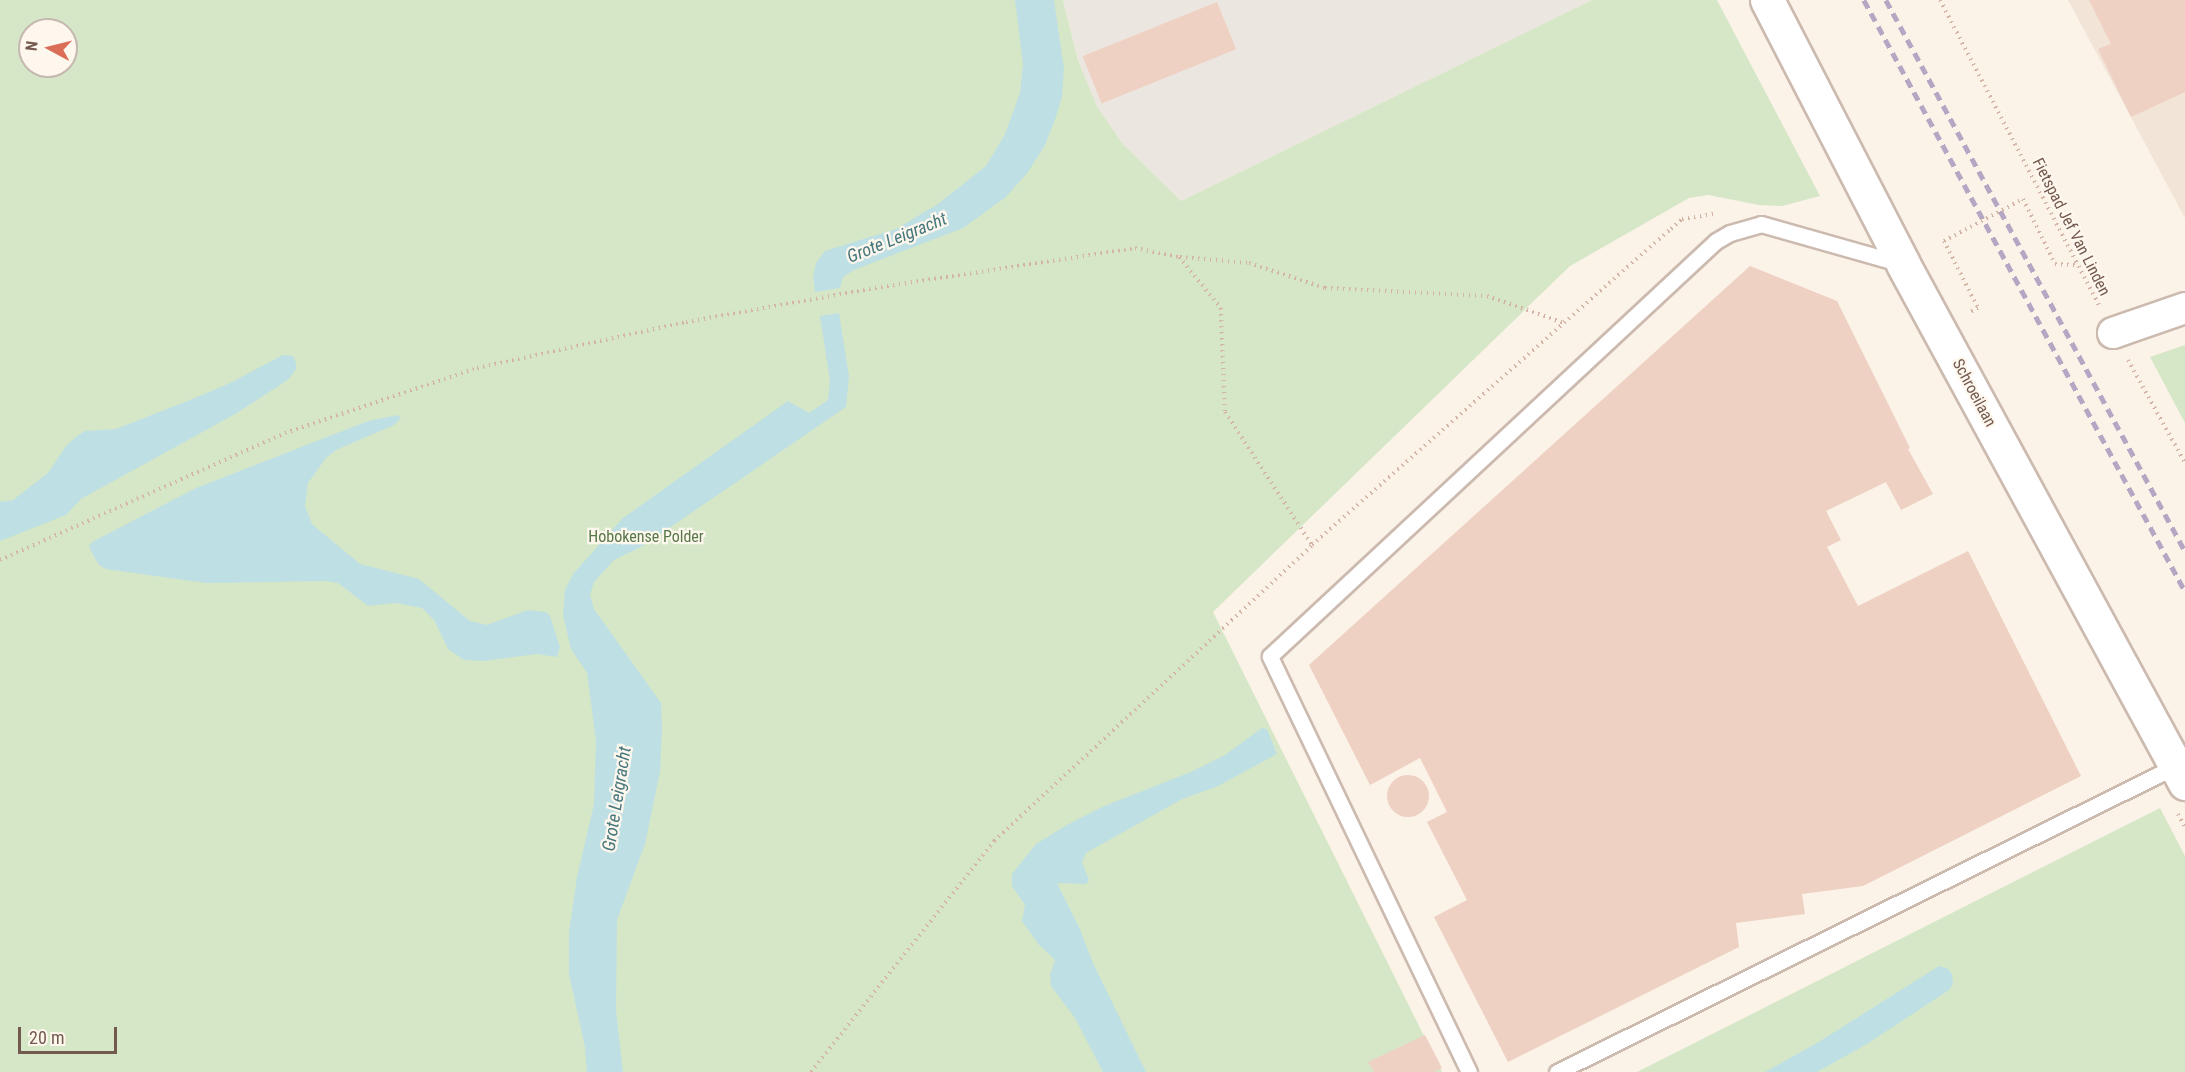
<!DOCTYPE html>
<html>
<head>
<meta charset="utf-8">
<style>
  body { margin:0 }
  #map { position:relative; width:2185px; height:1072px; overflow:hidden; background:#fbf2e8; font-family:"Roboto Condensed",sans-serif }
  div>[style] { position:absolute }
  .residential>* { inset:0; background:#f2e4d7 }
  .industrial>* { inset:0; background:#ece6e1 }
  .green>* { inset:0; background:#d6e7c7 }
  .water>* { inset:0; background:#bedfe3 }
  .building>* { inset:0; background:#eed1c2; transform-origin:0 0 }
  .round { border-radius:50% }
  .path>* { height:4px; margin-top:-2px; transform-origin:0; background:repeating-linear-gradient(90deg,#d3b4a5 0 1.5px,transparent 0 6px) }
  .roads { filter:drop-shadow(2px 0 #ccbaaf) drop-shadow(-2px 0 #ccbaaf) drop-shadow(0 2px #ccbaaf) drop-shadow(0 -2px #ccbaaf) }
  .service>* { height:15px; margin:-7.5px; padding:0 7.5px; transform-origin:7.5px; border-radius:7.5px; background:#fff }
  .minor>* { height:30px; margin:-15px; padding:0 15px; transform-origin:15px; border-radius:15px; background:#fff }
  .tertiary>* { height:33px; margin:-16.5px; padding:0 16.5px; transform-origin:16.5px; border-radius:16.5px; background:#fff }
  .rail>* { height:4.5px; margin-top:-2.25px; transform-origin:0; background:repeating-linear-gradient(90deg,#b5a7c4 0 9px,transparent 0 15px) }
  .path-bridge>* { height:4px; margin-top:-2px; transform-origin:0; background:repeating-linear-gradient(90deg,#d3b4a5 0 1.5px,transparent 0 6px) }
  span { translate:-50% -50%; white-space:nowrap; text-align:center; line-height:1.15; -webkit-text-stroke:4.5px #fef7ee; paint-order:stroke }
  .street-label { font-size:16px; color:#73594e }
  .park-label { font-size:16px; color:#577847 }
  .water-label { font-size:18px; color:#46777d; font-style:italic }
  .north { position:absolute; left:18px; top:18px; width:60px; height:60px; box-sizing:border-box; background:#fef7ee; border:2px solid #c6b8ae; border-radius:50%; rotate:277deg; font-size:16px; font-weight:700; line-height:24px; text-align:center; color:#73594e }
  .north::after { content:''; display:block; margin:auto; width:21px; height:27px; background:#da6e57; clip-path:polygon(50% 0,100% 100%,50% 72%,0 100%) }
  .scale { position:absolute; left:18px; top:1027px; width:99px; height:27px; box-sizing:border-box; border:3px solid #73594e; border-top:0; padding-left:8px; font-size:18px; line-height:21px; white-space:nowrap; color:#73594e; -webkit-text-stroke:4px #fef7ee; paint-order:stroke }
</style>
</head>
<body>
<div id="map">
  <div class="residential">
    <i style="clip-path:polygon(2068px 0,2185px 0,2185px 218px)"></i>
  </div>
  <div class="industrial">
    <i style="clip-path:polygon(1063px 0,1592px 0,1181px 201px,1122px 143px,1097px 106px,1078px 60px)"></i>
  </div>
  <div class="green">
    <i style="clip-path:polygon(evenodd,0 0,1063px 0,1078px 60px,1097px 106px,1122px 143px,1181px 201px,1592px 0,1717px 0,1820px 196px,1782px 206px,1759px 205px,1708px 195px,1689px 198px,1570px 266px,1213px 612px,1442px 1072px,0 1072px,0 0,30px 30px,66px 30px,66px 66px,30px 66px,30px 30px)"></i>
    <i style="clip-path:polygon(2185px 345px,2185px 423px,2150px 357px)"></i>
    <i style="clip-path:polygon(2160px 808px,2185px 856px,2185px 1072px,1637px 1072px)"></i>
  </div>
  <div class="water">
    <i style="clip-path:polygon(1015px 0,1054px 0,1064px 69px,1062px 96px,1056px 117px,1045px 145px,1028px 172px,1006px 197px,963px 228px,854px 270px,843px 277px,840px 288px,815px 292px,813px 277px,816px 263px,825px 251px,896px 229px,938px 204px,986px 166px,1005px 134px,1020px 93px,1023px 64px)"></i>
    <i style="clip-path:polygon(839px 313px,849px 376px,846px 407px,643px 546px,614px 560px,594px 582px,590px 595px,594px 609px,661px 703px,662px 728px,660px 772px,645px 844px,617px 920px,616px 1010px,623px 1072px,587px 1072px,585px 1047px,569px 974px,569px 932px,577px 877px,594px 804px,596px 741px,587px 673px,571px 649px,563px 615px,565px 590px,573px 574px,623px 518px,788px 401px,809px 413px,828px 400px,830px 381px,820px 316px)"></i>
    <i style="clip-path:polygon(283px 355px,293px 356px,296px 363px,296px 369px,289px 379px,237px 413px,81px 499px,66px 515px,0 541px,0 502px,13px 500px,48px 473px,66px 446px,77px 436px,85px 431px,116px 429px,190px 400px,228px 384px)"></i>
    <i style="clip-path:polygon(398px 415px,401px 418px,394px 425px,336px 450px,326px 458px,308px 483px,305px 506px,312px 524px,360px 564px,419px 579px,470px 621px,487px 625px,528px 610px,546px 612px,550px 616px,560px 647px,557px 657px,537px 654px,483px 661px,464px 660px,448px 649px,434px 620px,422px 608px,395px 603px,368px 606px,338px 583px,326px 581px,207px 583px,184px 580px,106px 569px,99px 565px,92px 553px,89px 546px,92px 542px,196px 488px,368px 421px)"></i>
    <i style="clip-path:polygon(1262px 728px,1267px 729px,1277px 754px,1216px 787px,1182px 799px,1086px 853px,1082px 862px,1089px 880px,1086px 884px,1057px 883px,1079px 927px,1093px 963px,1146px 1072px,1103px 1072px,1075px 1018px,1051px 986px,1050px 975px,1055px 960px,1039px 945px,1022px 921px,1025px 905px,1012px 886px,1012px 874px,1036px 844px,1067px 825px,1102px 807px,1193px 771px,1225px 755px)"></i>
    <i style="clip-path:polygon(1939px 966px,1947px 968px,1952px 974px,1953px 984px,1949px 990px,1867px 1044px,1817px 1072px,1765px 1072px,1817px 1043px)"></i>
  </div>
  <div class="building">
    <i style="clip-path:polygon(2089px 0,2185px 0,2185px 92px,2131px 117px,2098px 49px,2111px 44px)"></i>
    <i style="left:1217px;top:2px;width:51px;height:145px;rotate:68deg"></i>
    <i style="clip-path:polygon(1750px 266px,1837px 301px,1910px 448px,1908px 449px,1933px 494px,1901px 510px,1886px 482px,1826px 511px,1841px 540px,1827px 547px,1858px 606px,1968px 551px,2081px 776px,1863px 886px,1802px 894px,1805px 914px,1736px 923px,1739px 947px,1508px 1062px,1434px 917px,1467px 900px,1427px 822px,1447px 812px,1420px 758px,1370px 785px,1309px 665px)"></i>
    <i class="round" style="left:1387px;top:775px;width:42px;height:42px"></i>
    <i style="clip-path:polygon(1425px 1035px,1442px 1068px,1434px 1072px,1374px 1072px,1368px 1062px)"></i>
  </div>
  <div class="path">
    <i style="left:1940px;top:0;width:345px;rotate:62.5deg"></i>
    <i style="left:2023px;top:199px;width:72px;rotate:63.8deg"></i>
    <i style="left:2055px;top:264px;width:22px;rotate:3deg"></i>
    <i style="left:1944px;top:241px;width:75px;rotate:63.1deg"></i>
    <i style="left:1978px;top:308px;width:11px;rotate:153deg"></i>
    <i style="left:1180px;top:257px;width:69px;rotate:5deg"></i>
    <i style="left:1249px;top:263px;width:80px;rotate:18.2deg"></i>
    <i style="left:1325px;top:288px;width:162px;rotate:2.8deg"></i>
    <i style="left:1487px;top:296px;width:82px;rotate:19.3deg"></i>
    <i style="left:2128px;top:360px;width:118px;rotate:61deg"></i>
    <i style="left:0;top:560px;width:312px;rotate:-24deg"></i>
    <i style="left:285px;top:433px;width:203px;rotate:-18.7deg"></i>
    <i style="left:477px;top:368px;width:214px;rotate:-12.4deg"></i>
    <i style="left:686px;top:322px;width:198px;rotate:-10.2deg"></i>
    <i style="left:881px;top:287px;width:257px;rotate:-8.7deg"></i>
    <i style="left:1135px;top:248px;width:45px;rotate:11.6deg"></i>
    <i style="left:1179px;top:257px;width:66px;rotate:50.5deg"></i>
    <i style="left:1221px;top:308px;width:104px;rotate:87.8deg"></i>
    <i style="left:1225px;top:412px;width:159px;rotate:56.8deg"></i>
    <i style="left:2178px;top:814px;width:15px;rotate:62deg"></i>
    <i style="left:811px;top:1072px;width:295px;rotate:-51.6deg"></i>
    <i style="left:994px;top:841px;width:434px;rotate:-42.9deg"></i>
    <i style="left:1312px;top:545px;width:478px;rotate:-41.4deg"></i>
    <i style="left:1671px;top:229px;width:15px;rotate:-42deg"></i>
    <i style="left:1682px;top:219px;width:32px;rotate:-9deg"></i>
  </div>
  <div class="roads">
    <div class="service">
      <i style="left:1469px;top:1072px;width:461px;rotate:-115.6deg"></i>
      <i style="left:1270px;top:656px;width:609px;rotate:-42.94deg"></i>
      <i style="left:1716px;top:241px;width:16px;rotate:-30deg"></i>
      <i style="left:1730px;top:233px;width:32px;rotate:-16deg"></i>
      <i style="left:1761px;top:224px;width:143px;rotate:15.8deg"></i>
      <i style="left:1557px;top:1072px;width:691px;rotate:-26.31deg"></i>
    </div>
    <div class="minor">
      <i style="left:2113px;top:333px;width:76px;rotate:-19.1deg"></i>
    </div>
    <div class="tertiary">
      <i style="left:1767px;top:0;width:297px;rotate:62.7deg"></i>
      <i style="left:1903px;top:264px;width:591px;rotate:61.48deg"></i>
    </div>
  </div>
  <div class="rail">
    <i style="left:1864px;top:0;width:673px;rotate:61.49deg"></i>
    <i style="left:1886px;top:0;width:627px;rotate:61.51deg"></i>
  </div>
  <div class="path-bridge">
    <i style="left:1944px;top:241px;width:89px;rotate:-28deg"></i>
  </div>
  <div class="street-label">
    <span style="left:2071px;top:227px;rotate:63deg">Fietspad Jef Van Linden</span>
    <span style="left:1974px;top:393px;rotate:62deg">Schroeilaan</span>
  </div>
  <div class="park-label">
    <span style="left:646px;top:537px">Hobokense Polder</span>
  </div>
  <div class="water-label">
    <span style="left:897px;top:238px;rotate:-22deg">Grote Leigracht</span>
    <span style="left:617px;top:799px;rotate:-81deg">Grote Leigracht</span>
  </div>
  <div class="north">N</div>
  <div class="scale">20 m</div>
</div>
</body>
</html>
